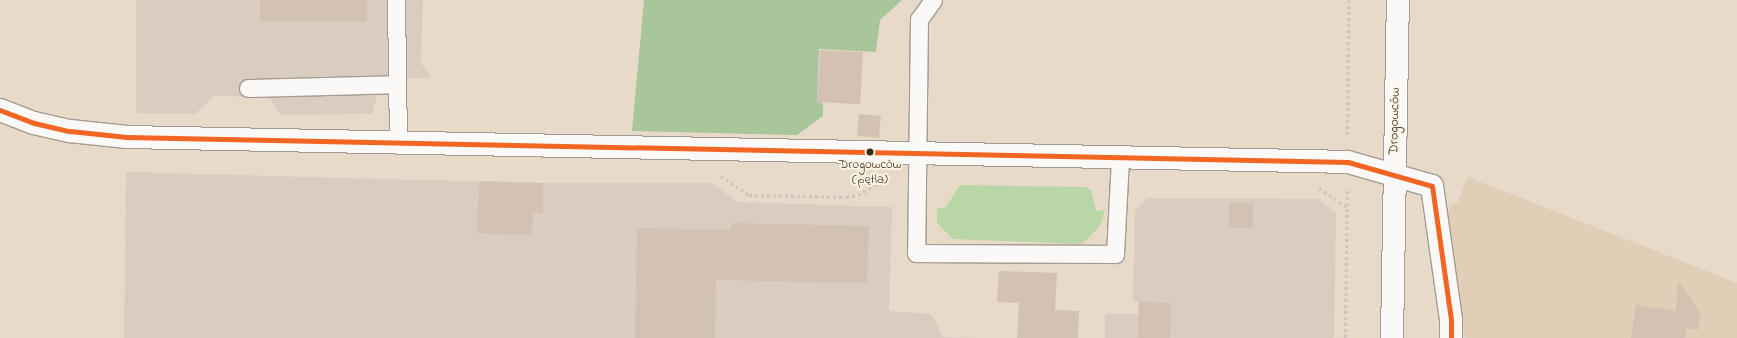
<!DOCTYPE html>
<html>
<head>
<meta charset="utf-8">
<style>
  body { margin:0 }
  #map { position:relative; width:1737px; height:338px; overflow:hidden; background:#e7dac9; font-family:"Indie Flower",sans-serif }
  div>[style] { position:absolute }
  .built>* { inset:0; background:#e0ceb7 }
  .industrial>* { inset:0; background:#d8cdc0 }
  .green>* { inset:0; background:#b9d7a6 }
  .forest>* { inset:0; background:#a9c69b }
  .building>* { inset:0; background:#d3c1b1; transform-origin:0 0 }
  .path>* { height:2.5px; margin-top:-1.25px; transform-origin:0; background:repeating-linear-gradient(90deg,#cbc6c1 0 3px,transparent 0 6px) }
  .roads { filter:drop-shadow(1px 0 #a59b90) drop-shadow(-1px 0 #a59b90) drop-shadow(0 1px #a59b90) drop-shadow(0 -1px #a59b90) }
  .service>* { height:17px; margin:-8.5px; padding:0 8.5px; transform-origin:8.5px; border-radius:8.5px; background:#fbf9f7 }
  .minor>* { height:22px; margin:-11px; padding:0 11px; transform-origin:11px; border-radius:11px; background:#fbf9f7 }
  .secondary>* { height:22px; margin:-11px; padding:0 11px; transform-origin:11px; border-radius:11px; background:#fbf9f7 }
  .bus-1>* { height:5px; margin:-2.5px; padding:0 2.5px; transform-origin:2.5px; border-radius:2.5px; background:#f26522 }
  .dots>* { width:11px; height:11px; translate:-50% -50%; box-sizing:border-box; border:2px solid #fcf5e5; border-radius:50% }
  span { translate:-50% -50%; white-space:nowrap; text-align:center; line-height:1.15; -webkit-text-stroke:4px #fcf5e5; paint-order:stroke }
  .bus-label { font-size:13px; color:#3b2a1e }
  .street-label { font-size:14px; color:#3b2a1e }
</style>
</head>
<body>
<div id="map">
  <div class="built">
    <i style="clip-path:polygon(1468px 177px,1737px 283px,1737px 338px,1465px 338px,1456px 294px,1447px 215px,1450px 206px,1458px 202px)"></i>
  </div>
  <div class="industrial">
    <i style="clip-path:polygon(136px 0,423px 0,421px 63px,431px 78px,382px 79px,372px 114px,281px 115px,269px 97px,214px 96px,195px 114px,136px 113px)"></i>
    <i style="clip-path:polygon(126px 172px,543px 183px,712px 183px,738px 202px,892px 207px,889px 311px,931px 314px,943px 337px,979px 338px,124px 338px)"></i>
    <i style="clip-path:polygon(1147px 198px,1317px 199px,1336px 213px,1334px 338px,1105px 338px,1105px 314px,1138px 314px,1138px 302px,1133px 302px,1135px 211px)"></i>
  </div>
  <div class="green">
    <i style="clip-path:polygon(960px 185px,1085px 187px,1091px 190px,1096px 211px,1105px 210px,1100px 226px,1082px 244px,953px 239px,937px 223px,937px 209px,946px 207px)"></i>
  </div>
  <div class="forest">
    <i style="clip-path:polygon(644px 0,902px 0,880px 20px,876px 52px,819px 49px,817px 102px,823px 103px,823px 116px,797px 135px,632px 131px)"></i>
  </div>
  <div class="building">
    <i style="left:260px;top:0;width:107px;height:22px"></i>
    <i style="left:820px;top:50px;width:43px;height:52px;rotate:3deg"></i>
    <i style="left:859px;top:114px;width:22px;height:22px;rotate:5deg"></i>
    <i style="clip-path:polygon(479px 181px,543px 183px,543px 213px,533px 213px,532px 235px,477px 233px)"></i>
    <i style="left:1229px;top:203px;width:24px;height:25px"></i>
    <i style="clip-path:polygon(731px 223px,869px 226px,867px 283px,716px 280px,715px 338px,635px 338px,637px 228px,731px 230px)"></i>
    <i style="clip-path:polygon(999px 271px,1057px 273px,1055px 310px,1079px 311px,1078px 338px,1017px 338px,1019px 303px,997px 302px)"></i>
    <i style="clip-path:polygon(1678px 281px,1700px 312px,1698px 330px,1687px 328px,1685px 338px,1631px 338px,1636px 305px,1676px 311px)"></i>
    <i style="left:1139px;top:302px;width:32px;height:36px;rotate:2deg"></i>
  </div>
  <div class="path">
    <i style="left:1347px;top:135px;width:135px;rotate:-89.2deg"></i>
    <i style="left:721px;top:176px;width:34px;rotate:34deg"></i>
    <i style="left:749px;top:195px;width:97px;rotate:1.2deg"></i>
    <i style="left:846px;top:197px;width:12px;rotate:-9deg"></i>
    <i style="left:858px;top:195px;width:30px;rotate:-30deg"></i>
    <i style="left:1319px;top:188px;width:33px;rotate:35deg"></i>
    <i style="left:1345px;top:338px;width:150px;rotate:-89.2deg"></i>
  </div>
  <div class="roads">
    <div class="service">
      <i style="left:396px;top:0;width:143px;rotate:89.2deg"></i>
      <i style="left:933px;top:0;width:24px;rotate:126deg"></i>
      <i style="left:919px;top:19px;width:234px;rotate:90.7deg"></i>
      <i style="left:916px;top:253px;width:199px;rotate:0.3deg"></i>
      <i style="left:1115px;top:254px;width:96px;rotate:-87deg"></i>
      <i style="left:248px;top:88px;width:148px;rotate:-1.5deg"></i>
    </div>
    <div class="minor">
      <i style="left:0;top:110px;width:36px;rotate:21deg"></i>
      <i style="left:34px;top:123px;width:37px;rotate:13deg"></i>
      <i style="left:70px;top:131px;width:57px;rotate:6deg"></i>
      <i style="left:127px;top:137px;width:1221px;rotate:1.17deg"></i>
      <i style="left:1348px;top:162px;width:87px;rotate:15.9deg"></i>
      <i style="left:1432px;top:186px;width:135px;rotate:81.9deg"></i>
      <i style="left:1451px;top:320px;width:18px;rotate:90deg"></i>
    </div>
    <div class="secondary">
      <i style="left:1392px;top:338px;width:338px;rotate:-89deg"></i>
    </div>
  </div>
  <div class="bus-1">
    <i style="left:0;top:110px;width:36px;rotate:21deg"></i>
    <i style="left:34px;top:123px;width:37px;rotate:13deg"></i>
    <i style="left:70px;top:131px;width:57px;rotate:6deg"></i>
    <i style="left:127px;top:137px;width:1221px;rotate:1.17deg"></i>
    <i style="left:1348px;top:162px;width:87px;rotate:15.9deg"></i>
    <i style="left:1432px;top:186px;width:135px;rotate:81.9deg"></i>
    <i style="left:1451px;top:320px;width:18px;rotate:90deg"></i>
  </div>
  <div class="dots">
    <i style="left:870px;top:152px;background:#3b2a1e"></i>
  </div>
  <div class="bus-label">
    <span style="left:870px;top:173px">Drogowców<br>(pętla)</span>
  </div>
  <div class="street-label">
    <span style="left:1395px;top:121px;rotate:-89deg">Drogowców</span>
  </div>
</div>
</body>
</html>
